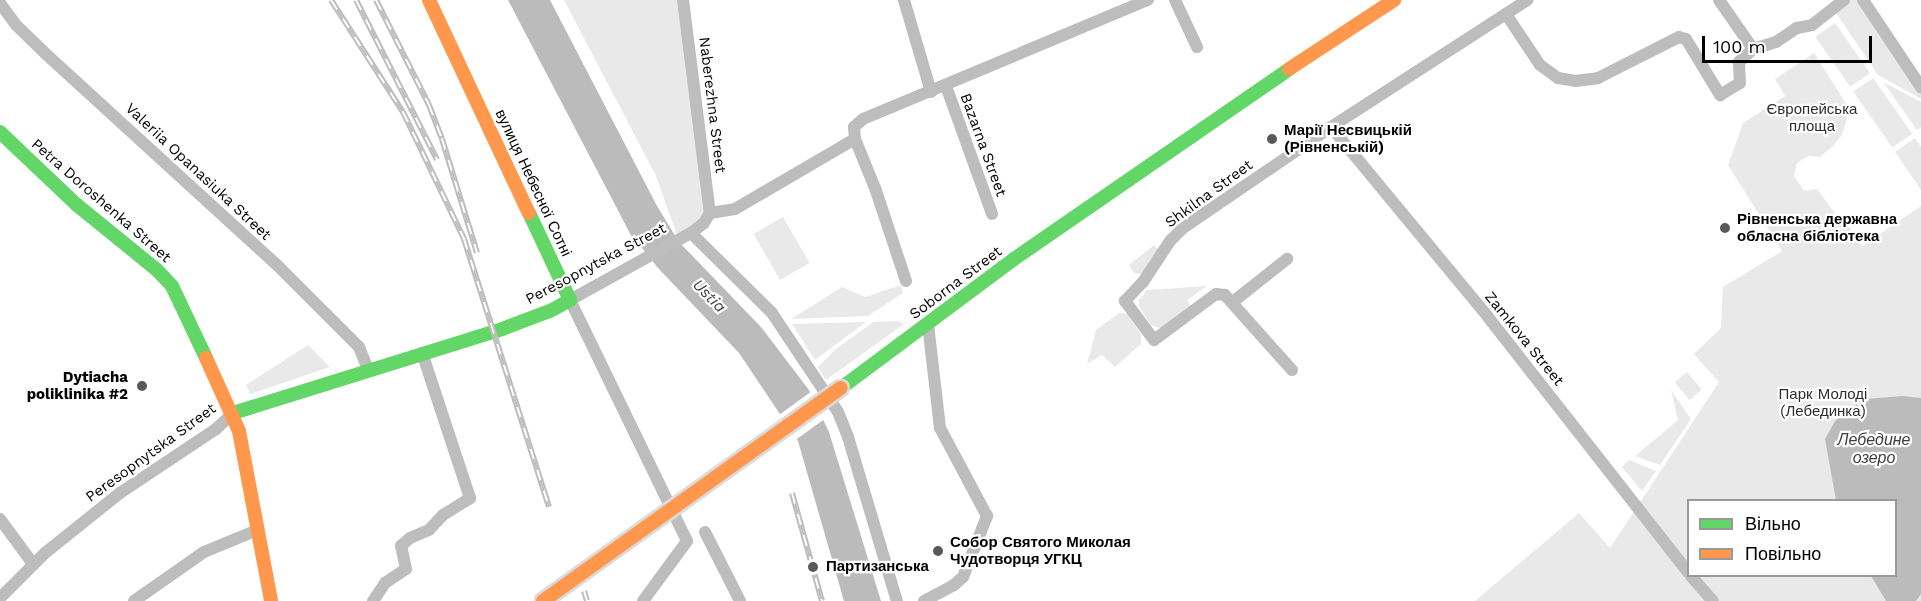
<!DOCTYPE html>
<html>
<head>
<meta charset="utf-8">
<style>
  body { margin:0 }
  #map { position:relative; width:1921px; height:601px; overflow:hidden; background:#fff; font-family:"Work Sans",sans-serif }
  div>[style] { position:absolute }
  .green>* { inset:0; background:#e9e9e9; transform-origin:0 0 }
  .water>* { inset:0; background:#bbb }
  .pier>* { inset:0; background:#fff }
  .street>* { height:12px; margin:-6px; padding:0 6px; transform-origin:6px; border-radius:6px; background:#bdbdbd }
  .fast>* { height:14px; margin:-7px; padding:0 7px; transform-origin:7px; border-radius:7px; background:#63d668 }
  .slow>* { height:14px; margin:-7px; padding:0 7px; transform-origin:7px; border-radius:7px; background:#ff974d }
  .rail>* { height:6px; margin-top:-3px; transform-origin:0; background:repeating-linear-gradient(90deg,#fff 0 11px,#bdbdbd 0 22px); box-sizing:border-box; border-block:2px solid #bdbdbd }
  .bridges { filter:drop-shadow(2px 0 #dbdbdb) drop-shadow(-2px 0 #dbdbdb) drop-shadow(0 2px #dbdbdb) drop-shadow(0 -2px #dbdbdb) }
  .slow-bridge>* { height:14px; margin:-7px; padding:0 7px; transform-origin:7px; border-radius:7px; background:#ff974d }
  .dots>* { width:16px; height:16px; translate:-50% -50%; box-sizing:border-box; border:3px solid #fff; border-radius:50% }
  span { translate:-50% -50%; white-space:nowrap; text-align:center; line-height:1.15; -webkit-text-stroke:4.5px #fff; paint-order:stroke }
  .street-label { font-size:15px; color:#000 }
  .park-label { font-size:15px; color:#2e2e2e }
  .poi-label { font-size:15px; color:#000; font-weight:700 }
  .left { translate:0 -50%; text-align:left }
  .right { translate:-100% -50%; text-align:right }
  .water-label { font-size:16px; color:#3f3f3f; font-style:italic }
  .legend { position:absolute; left:1687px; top:499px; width:210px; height:78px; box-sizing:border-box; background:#fff; border:2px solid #999; margin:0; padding:8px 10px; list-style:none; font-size:18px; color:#000 }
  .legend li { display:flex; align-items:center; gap:12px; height:30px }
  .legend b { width:30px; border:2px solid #999 }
  .scale { position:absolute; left:1702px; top:36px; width:170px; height:27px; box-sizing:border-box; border:3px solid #000; border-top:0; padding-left:8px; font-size:18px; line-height:21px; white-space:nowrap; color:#000; -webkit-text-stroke:4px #fff; paint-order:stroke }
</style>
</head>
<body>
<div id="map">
  <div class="green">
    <i style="clip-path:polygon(564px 0,683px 0,710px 213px,678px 238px,656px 176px)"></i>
    <i style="clip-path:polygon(1852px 0,1860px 0,1921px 91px,1921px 99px,1878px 75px,1836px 13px)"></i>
    <i style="left:1835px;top:23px;width:61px;height:24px;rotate:55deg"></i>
    <i style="clip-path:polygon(evenodd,1814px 53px,1847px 105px,1848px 115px,1842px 135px,1833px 146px,1820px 157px,1808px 156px,1797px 163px,1794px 176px,1804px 191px,1817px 189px,1837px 216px,1840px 214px,1862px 246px,1921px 206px,1921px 601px,1475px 601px,1579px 513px,1610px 548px,1719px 382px,1694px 354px,1721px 328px,1723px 287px,1782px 251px,1728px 165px,1743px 123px,1785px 96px,1775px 79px,1814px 53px,1688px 500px,1896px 500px,1896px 576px,1688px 576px,1688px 500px)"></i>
    <i style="left:1873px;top:78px;width:68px;height:24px;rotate:55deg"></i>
    <i style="clip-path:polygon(1883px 82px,1921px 102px,1921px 127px,1917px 130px)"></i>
    <i style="clip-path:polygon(1915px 138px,1921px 147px,1921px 190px,1895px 152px)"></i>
    <i style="left:783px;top:217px;width:53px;height:34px;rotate:60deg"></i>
    <i style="clip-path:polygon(1154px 245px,1159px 250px,1142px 274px,1134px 273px,1129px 265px)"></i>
    <i style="clip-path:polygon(901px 285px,903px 293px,868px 316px,791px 319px,842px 287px,865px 297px)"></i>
    <i style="clip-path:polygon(1207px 286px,1187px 300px,1191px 306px,1163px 329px,1151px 325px,1139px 306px,1139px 300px,1147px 290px)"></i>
    <i style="clip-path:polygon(1119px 313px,1128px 314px,1141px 335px,1141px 344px,1115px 367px,1102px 355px,1087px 364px,1096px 330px)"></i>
    <i style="clip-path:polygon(898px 321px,904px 324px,826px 380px,818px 367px,836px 349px,873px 322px)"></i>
    <i style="clip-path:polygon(866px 322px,815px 360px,792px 324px)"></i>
    <i style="clip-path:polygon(308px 345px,330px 367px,250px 394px,246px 385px)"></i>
    <i style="left:1687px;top:372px;width:23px;height:16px;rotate:50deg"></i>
    <i style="clip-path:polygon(1671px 390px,1691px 419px,1660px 465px,1635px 456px,1678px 420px)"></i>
    <i style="clip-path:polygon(1629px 460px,1656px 471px,1642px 491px,1622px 467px)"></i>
  </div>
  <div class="water">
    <i style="clip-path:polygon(508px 0,550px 0,657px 206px,679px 242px,761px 327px,809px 390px,829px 432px,881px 601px,844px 601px,798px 441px,739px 353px,658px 268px,638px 243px,635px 243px)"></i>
    <i style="clip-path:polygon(1902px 396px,1921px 398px,1921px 594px,1916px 601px,1886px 601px,1871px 576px,1896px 576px,1896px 500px,1836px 500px,1825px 439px,1835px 421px,1859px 402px,1866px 399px)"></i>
  </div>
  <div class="pier">
    <i style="clip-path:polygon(812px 391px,826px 418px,794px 441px,779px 415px)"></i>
  </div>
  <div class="street">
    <i style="left:683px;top:0;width:215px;rotate:82.8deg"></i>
    <i style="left:904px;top:0;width:96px;rotate:73.6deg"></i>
    <i style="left:1175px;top:0;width:52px;rotate:64.9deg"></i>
    <i style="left:1719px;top:0;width:60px;rotate:55.2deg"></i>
    <i style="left:1753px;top:49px;width:24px;rotate:-17deg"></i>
    <i style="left:1776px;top:42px;width:25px;rotate:-34deg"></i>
    <i style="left:1797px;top:28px;width:15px;rotate:-11deg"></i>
    <i style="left:1812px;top:25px;width:41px;rotate:-38deg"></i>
    <i style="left:1863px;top:0;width:105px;rotate:56.3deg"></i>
    <i style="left:0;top:3px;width:27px;rotate:54deg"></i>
    <i style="left:16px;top:25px;width:43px;rotate:44.1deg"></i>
    <i style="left:47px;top:55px;width:311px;rotate:42.4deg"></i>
    <i style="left:277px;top:265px;width:116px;rotate:45deg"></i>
    <i style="left:359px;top:347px;width:24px;rotate:68deg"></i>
    <i style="left:1506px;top:14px;width:61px;rotate:56.3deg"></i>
    <i style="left:1540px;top:65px;width:22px;rotate:36deg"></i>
    <i style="left:1558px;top:78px;width:17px;rotate:10deg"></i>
    <i style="left:1575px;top:81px;width:23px;rotate:-7deg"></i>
    <i style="left:1598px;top:78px;width:91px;rotate:-26.8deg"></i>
    <i style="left:1679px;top:37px;width:7px;rotate:16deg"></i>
    <i style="left:1686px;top:39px;width:66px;rotate:58.7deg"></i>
    <i style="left:1720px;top:95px;width:23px;rotate:-31deg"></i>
    <i style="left:1740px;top:83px;width:21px;rotate:-93deg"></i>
    <i style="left:1739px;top:62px;width:19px;rotate:-43deg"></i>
    <i style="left:946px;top:86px;width:136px;rotate:70.2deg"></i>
    <i style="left:1331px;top:127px;width:246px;rotate:50.4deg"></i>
    <i style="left:1488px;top:317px;width:324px;rotate:51.9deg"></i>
    <i style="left:691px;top:233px;width:114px;rotate:44.6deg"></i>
    <i style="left:772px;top:313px;width:119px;rotate:56.3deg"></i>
    <i style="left:838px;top:412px;width:27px;rotate:68deg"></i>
    <i style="left:848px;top:437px;width:171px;rotate:73.4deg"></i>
    <i style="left:906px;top:281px;width:98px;rotate:-108.4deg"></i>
    <i style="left:875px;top:188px;width:53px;rotate:-112.2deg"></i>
    <i style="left:855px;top:139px;width:12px;rotate:-95deg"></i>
    <i style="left:854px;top:127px;width:12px;rotate:-42deg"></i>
    <i style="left:863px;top:119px;width:309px;rotate:-22.7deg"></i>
    <i style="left:1234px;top:301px;width:68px;rotate:-38.4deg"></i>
    <i style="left:1292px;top:370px;width:101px;rotate:-131.8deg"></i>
    <i style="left:1225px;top:295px;width:9px;rotate:-174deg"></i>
    <i style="left:1216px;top:294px;width:77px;rotate:143.4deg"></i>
    <i style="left:1154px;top:340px;width:49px;rotate:-126.6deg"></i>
    <i style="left:1125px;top:301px;width:26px;rotate:-47deg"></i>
    <i style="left:1143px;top:282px;width:49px;rotate:-56.6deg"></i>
    <i style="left:1170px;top:241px;width:18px;rotate:-45deg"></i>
    <i style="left:1183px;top:228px;width:179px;rotate:-34.3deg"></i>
    <i style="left:1331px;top:127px;width:234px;rotate:-32.9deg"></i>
    <i style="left:0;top:519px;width:56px;rotate:53.7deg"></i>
    <i style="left:705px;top:532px;width:77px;rotate:63.1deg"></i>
    <i style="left:1691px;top:576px;width:33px;rotate:49deg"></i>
    <i style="left:0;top:598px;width:64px;rotate:-45deg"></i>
    <i style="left:45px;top:553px;width:96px;rotate:-38.7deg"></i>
    <i style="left:120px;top:493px;width:115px;rotate:-33.7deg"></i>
    <i style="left:216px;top:429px;width:23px;rotate:-43deg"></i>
    <i style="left:134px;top:601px;width:85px;rotate:-35deg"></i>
    <i style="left:204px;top:552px;width:57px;rotate:-22.5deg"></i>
    <i style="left:373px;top:601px;width:22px;rotate:-56deg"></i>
    <i style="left:385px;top:583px;width:25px;rotate:-34deg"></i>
    <i style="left:406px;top:569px;width:24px;rotate:-102deg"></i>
    <i style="left:401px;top:546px;width:12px;rotate:-42deg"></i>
    <i style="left:410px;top:538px;width:21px;rotate:-23deg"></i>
    <i style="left:429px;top:530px;width:21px;rotate:-47deg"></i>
    <i style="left:443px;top:515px;width:32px;rotate:-32deg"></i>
    <i style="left:470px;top:498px;width:153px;rotate:-108.3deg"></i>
    <i style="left:643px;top:601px;width:74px;rotate:-53.7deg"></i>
    <i style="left:687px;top:541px;width:268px;rotate:-115.9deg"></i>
    <i style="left:570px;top:300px;width:138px;rotate:-29deg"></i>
    <i style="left:691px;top:233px;width:16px;rotate:-38deg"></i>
    <i style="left:704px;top:223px;width:12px;rotate:-59deg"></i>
    <i style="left:710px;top:213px;width:25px;rotate:-9deg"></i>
    <i style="left:735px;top:209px;width:139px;rotate:-30.3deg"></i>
    <i style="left:924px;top:601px;width:34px;rotate:-28deg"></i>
    <i style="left:954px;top:585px;width:12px;rotate:-42deg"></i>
    <i style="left:963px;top:577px;width:66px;rotate:-68.5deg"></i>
    <i style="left:987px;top:516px;width:100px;rotate:-118.1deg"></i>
    <i style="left:940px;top:428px;width:104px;rotate:-96.6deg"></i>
  </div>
  <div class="fast">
    <i style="left:0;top:132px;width:106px;rotate:43.5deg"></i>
    <i style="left:77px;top:205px;width:103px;rotate:39.1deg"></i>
    <i style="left:157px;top:270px;width:22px;rotate:47deg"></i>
    <i style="left:172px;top:286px;width:80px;rotate:64.7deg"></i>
    <i style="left:841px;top:388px;width:216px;rotate:-36.7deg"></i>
    <i style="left:1014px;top:259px;width:334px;rotate:-34.6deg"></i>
    <i style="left:233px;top:413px;width:282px;rotate:-17.3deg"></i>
    <i style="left:502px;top:329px;width:53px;rotate:-20.8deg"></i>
    <i style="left:552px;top:310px;width:21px;rotate:-29deg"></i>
    <i style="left:570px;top:300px;width:96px;rotate:-115.2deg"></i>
  </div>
  <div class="slow">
    <i style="left:429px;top:0;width:235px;rotate:64.9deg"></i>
    <i style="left:1289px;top:69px;width:126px;rotate:-33.3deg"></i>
    <i style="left:206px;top:358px;width:80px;rotate:65.7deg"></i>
    <i style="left:239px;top:431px;width:173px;rotate:79.3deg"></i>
  </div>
  <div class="rail">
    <i style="left:331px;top:0;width:133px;rotate:57.3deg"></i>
    <i style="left:403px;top:112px;width:141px;rotate:64.3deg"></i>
    <i style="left:464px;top:239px;width:281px;rotate:72.4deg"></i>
    <i style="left:356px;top:0;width:179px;rotate:63.1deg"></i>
    <i style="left:376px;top:0;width:118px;rotate:63.2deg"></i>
    <i style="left:429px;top:105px;width:36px;rotate:69deg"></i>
    <i style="left:442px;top:139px;width:119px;rotate:72.9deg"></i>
    <i style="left:792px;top:493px;width:112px;rotate:74.5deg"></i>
    <i style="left:584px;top:591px;width:10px;rotate:73deg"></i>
  </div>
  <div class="bridges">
    <div class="slow-bridge">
      <i style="left:543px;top:601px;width:366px;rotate:-35.6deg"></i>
    </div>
  </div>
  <div class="dots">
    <i style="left:1272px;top:139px;background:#595959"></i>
    <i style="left:1725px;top:228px;background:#595959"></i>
    <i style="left:142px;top:386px;background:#595959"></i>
    <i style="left:938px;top:551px;background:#595959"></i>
    <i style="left:813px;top:567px;background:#595959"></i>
  </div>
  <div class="street-label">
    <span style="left:712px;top:105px;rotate:83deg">Naberezhna Street</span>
    <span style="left:983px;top:145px;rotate:70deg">Bazarna Street</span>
    <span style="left:198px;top:172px;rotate:43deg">Valeriia Opanasiuka Street</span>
    <span style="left:533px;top:183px;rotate:65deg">вулиця Небесної Сотні</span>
    <span style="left:1209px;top:194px;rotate:-36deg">Shkilna Street</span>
    <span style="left:101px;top:201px;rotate:41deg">Petra Doroshenka Street</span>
    <span style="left:596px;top:264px;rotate:-28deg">Peresopnytska Street</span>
    <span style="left:956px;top:283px;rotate:-37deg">Soborna Street</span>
    <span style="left:1524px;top:339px;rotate:51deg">Zamkova Street</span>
    <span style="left:151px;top:453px;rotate:-36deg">Peresopnytska Street</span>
  </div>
  <div class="park-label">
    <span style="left:1812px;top:118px">Європейська<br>площа</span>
    <span style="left:1823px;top:403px">Парк Молоді<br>(Лебединка)</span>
  </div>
  <div class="poi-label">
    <span class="left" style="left:1284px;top:139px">Марії Несвицькій<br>(Рівненській)</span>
    <span class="left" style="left:1737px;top:228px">Рівненська державна<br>обласна бібліотека</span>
    <span class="right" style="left:128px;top:386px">Dytiacha<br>poliklinika #2</span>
    <span class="left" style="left:950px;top:551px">Собор Святого Миколая<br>Чудотворця УГКЦ</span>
    <span class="left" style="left:826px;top:567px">Партизанська</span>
  </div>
  <div class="water-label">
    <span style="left:709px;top:296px;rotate:45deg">Ustia</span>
    <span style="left:1874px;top:449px">Лебедине<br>озеро</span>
  </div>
  <ul class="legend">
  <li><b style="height:8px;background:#63d668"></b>Вільно</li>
  <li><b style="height:8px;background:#ff974d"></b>Повільно</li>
  </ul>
  <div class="scale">100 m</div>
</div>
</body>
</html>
